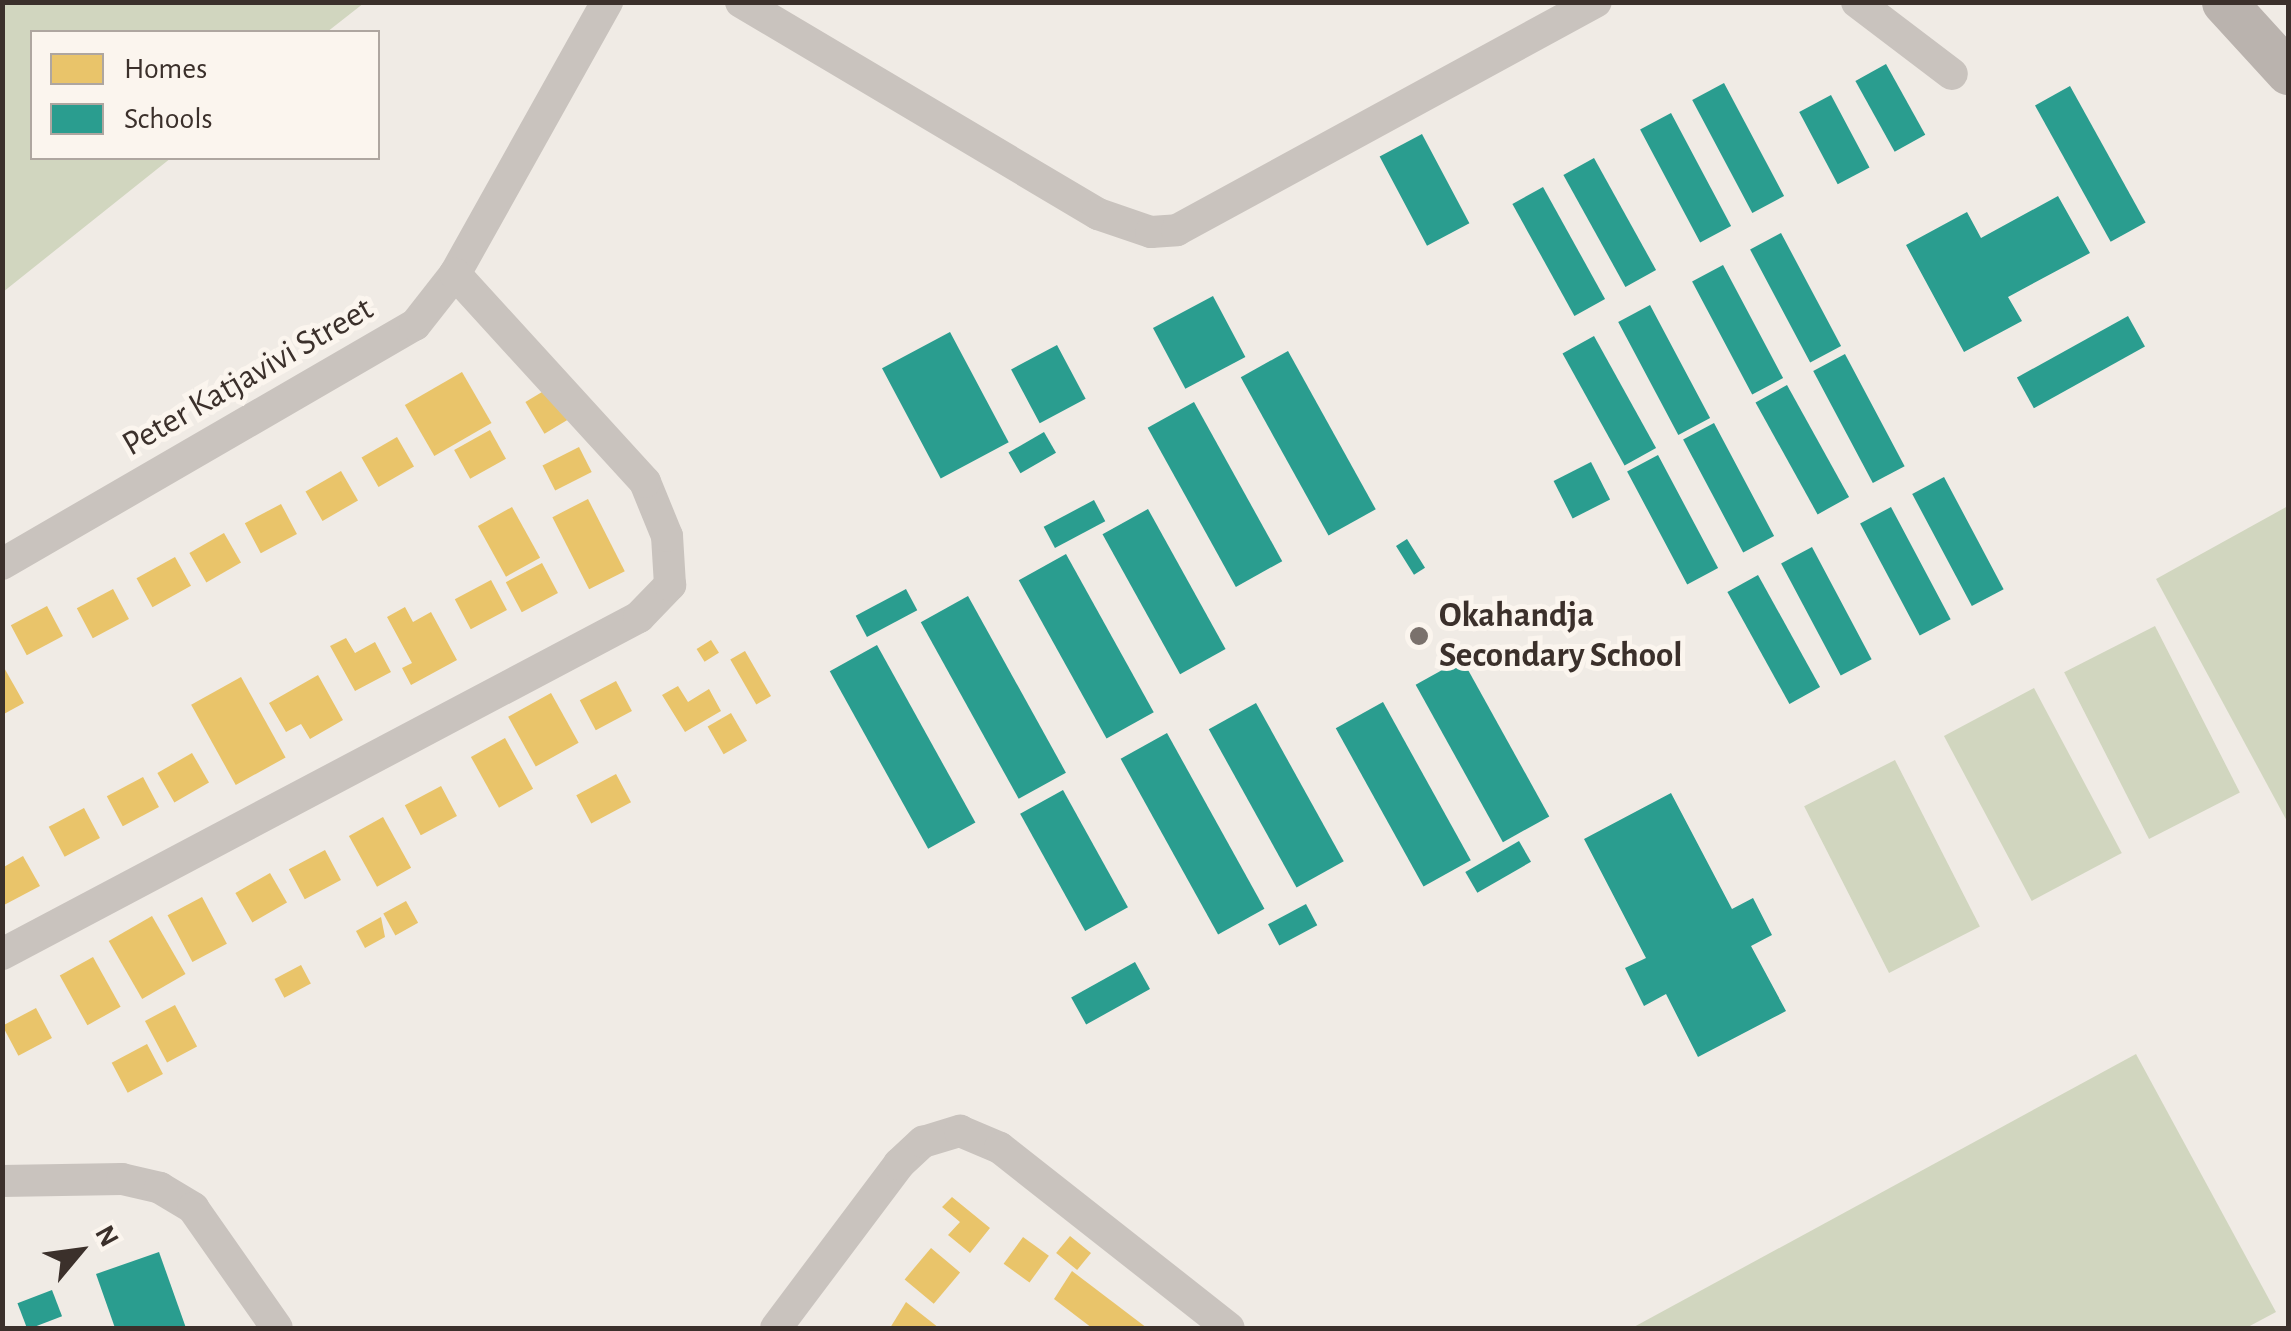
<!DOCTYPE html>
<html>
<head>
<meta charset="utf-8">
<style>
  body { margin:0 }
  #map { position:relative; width:2291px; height:1331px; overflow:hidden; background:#f0ebe5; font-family:"Alegreya Sans",sans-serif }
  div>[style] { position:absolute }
  .green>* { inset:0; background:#d1d6bf; transform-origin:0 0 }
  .homes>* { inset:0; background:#e9c46a; transform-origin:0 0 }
  .schools>* { inset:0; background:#2a9d8f; transform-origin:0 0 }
  .street>* { height:32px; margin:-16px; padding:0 16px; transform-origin:16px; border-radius:16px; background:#c9c3be }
  .secondary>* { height:45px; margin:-22.5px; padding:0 22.5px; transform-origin:22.5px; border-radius:22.5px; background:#bab3ae }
  .dots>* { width:28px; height:28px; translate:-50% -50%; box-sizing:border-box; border:5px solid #fbf5ee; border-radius:50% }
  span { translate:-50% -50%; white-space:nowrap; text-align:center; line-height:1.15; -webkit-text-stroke:10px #fbf5ee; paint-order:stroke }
  .street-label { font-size:35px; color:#3b302b }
  .poi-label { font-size:35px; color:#3b302b; font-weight:700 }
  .left { translate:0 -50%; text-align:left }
  .frame { position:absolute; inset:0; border:5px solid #3b302b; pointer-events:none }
  .legend { position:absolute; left:30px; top:30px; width:350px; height:130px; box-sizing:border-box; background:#fbf5ee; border:2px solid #aea6a0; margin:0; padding:12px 18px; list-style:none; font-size:30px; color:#3b302b }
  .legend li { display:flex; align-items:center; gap:20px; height:50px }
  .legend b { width:50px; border:2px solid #aea6a0 }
  .north { position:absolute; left:30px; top:1201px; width:100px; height:100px; -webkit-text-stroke:8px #fbf5ee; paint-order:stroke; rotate:61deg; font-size:28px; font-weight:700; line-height:40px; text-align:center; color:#3b302b }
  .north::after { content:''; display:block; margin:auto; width:35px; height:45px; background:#3b302b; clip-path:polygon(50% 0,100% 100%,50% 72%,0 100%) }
</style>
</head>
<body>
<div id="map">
  <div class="green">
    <i style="clip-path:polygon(3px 2px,364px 2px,364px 3px,327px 32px,32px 32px,32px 158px,171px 158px,3px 292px)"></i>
    <i style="clip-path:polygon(2288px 506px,2288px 823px,2156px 579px)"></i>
    <i style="left:2155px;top:626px;width:187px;height:102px;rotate:63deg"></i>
    <i style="left:2034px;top:688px;width:187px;height:102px;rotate:62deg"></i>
    <i style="left:1895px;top:760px;width:187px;height:102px;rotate:63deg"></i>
    <i style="clip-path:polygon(2136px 1054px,2276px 1312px,2246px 1328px,1632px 1328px)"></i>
  </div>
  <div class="homes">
    <i style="left:462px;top:372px;width:59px;height:66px;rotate:60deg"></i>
    <i style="left:552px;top:386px;width:37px;height:31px;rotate:59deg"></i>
    <i style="left:490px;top:430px;width:33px;height:41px;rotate:61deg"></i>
    <i style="left:397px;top:437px;width:34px;height:41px;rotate:60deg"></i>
    <i style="left:579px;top:447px;width:28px;height:41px;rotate:63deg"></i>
    <i style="left:341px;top:471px;width:34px;height:41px;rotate:60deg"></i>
    <i style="left:588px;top:499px;width:81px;height:40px;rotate:63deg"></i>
    <i style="left:281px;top:504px;width:34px;height:41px;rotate:62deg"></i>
    <i style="left:512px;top:507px;width:58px;height:39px;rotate:61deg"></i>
    <i style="left:224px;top:533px;width:34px;height:40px;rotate:60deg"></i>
    <i style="left:175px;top:557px;width:33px;height:44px;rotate:61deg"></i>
    <i style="left:542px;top:563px;width:34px;height:41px;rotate:62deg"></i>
    <i style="left:491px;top:580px;width:34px;height:41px;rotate:62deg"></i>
    <i style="left:113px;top:589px;width:34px;height:41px;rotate:62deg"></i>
    <i style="left:47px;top:606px;width:34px;height:41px;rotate:62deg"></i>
    <i style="clip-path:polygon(405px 607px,413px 622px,431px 612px,457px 660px,411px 685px,402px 668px,412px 663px,387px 617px)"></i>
    <i style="clip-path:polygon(346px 638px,355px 653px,375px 642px,391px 672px,355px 691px,330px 646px)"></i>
    <i style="left:711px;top:640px;width:15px;height:17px;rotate:58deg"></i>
    <i style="left:745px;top:651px;width:52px;height:17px;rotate:60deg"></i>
    <i style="clip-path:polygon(2px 664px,24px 703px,2px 715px)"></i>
    <i style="clip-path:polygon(318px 675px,343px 720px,310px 739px,301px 724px,286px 732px,269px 703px)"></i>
    <i style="left:241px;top:677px;width:92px;height:57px;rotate:61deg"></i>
    <i style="left:616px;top:681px;width:34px;height:41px;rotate:62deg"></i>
    <i style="clip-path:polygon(678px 686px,688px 702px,709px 689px,721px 711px,685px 732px,662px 695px)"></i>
    <i style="left:551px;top:693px;width:57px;height:49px;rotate:61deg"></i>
    <i style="left:731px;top:713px;width:32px;height:27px;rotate:60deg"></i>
    <i style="left:505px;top:738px;width:58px;height:39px;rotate:61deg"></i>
    <i style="left:192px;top:753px;width:34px;height:40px;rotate:60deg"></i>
    <i style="left:616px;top:774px;width:32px;height:45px;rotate:62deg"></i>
    <i style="left:143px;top:777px;width:34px;height:41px;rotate:62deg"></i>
    <i style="left:441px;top:786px;width:34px;height:41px;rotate:62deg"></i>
    <i style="left:84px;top:808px;width:34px;height:40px;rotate:62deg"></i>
    <i style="left:383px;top:817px;width:58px;height:39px;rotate:61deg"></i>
    <i style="left:325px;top:850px;width:34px;height:41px;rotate:62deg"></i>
    <i style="clip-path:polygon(23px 856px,40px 886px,4px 905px,2px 868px)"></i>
    <i style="left:270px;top:873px;width:34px;height:40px;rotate:60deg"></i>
    <i style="left:202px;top:897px;width:53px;height:39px;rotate:62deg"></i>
    <i style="left:406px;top:901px;width:25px;height:26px;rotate:61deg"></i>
    <i style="left:152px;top:916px;width:67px;height:50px;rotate:60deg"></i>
    <i style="clip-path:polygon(381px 917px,385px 937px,365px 948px,356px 931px)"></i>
    <i style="left:93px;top:957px;width:57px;height:38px;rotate:61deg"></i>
    <i style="left:301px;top:965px;width:21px;height:30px;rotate:62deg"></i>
    <i style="left:175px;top:1005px;width:47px;height:34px;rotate:62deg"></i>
    <i style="left:36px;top:1008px;width:34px;height:38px;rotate:62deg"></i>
    <i style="left:147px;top:1044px;width:34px;height:40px;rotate:62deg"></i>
    <i style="clip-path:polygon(952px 1197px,990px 1228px,970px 1253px,948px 1235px,960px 1222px,942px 1207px)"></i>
    <i style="left:1070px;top:1236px;width:27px;height:22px;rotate:39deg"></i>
    <i style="left:1023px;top:1237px;width:32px;height:33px;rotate:36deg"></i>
    <i style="left:931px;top:1248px;width:38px;height:41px;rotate:40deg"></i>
    <i style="clip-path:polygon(1072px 1271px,1147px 1328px,1092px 1328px,1054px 1299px)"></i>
    <i style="clip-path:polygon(906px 1302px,939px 1328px,890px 1328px)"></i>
  </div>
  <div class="schools">
    <i style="left:1886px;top:64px;width:81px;height:35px;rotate:61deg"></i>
    <i style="left:1724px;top:83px;width:128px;height:36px;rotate:62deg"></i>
    <i style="left:2070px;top:86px;width:156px;height:40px;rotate:61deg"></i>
    <i style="left:1831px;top:95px;width:82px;height:36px;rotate:62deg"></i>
    <i style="left:1671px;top:113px;width:128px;height:35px;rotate:62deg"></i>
    <i style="left:1422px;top:134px;width:101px;height:48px;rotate:62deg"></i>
    <i style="left:1594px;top:158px;width:128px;height:35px;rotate:61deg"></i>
    <i style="left:1543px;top:187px;width:128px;height:35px;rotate:61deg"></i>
    <i style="clip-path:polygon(2058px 196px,2090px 253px,2008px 297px,2022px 321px,1964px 352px,1906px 245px,1967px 212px,1981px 238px)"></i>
    <i style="left:1781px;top:233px;width:128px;height:35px;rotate:62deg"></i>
    <i style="left:1723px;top:265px;width:128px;height:35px;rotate:62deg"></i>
    <i style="left:1213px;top:296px;width:69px;height:68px;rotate:62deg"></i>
    <i style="left:1650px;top:305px;width:128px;height:36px;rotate:62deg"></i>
    <i style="left:2128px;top:316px;width:35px;height:127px;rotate:61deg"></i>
    <i style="left:950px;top:332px;width:125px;height:77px;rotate:62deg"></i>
    <i style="left:1594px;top:336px;width:128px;height:36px;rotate:61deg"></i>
    <i style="left:1057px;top:345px;width:61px;height:52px;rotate:62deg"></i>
    <i style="left:1288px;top:351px;width:181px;height:54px;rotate:61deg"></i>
    <i style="left:1845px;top:354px;width:127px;height:36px;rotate:62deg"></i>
    <i style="left:1787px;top:385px;width:128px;height:36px;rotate:61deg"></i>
    <i style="left:1194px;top:402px;width:182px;height:53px;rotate:61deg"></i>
    <i style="left:1714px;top:423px;width:128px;height:35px;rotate:62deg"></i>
    <i style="left:1044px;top:432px;width:24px;height:41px;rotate:60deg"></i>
    <i style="left:1658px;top:455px;width:128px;height:35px;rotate:62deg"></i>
    <i style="left:1591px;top:462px;width:42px;height:42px;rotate:63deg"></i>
    <i style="left:1944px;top:477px;width:127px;height:36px;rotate:62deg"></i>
    <i style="left:1094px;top:500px;width:24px;height:57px;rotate:62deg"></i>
    <i style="left:1891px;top:507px;width:127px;height:35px;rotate:62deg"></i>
    <i style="left:1148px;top:509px;width:160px;height:52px;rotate:61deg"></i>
    <i style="left:1407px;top:539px;width:34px;height:13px;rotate:58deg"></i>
    <i style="left:1812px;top:547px;width:127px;height:35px;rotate:62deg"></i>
    <i style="left:1066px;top:554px;width:181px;height:54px;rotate:61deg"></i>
    <i style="left:1758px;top:575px;width:128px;height:35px;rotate:61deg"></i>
    <i style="left:906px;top:589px;width:24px;height:57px;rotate:62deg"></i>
    <i style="left:968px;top:596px;width:202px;height:54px;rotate:61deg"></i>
    <i style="left:877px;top:645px;width:203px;height:54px;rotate:61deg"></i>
    <i style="left:1462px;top:659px;width:180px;height:53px;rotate:61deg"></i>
    <i style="left:1383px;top:702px;width:181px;height:54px;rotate:61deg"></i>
    <i style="left:1256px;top:703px;width:181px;height:54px;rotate:61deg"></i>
    <i style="left:1167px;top:733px;width:201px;height:53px;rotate:61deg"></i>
    <i style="left:1063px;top:790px;width:134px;height:49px;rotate:61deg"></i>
    <i style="clip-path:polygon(1671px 793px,1732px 909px,1753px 898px,1772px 935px,1751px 946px,1786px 1011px,1698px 1057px,1666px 994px,1644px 1006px,1625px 968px,1646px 958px,1584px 839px)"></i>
    <i style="left:1519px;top:841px;width:24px;height:62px;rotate:60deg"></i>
    <i style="left:1306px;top:904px;width:24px;height:43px;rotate:62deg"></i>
    <i style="left:1135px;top:962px;width:31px;height:73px;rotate:61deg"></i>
    <i style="clip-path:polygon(159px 1252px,186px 1328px,115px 1328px,96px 1274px)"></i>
    <i style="left:52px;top:1290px;width:28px;height:37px;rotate:69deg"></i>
  </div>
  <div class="street">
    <i style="left:741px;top:2px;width:415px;rotate:30.7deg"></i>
    <i style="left:1098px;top:214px;width:56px;rotate:18.8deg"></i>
    <i style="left:1151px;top:232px;width:26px;rotate:-4deg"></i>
    <i style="left:1177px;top:230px;width:477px;rotate:-28.6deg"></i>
    <i style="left:1857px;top:2px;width:119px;rotate:37.2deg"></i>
    <i style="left:2px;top:564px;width:477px;rotate:-30.1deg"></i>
    <i style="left:415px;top:325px;width:65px;rotate:-51.9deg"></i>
    <i style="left:455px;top:274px;width:312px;rotate:-60.8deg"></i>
    <i style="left:2px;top:954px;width:721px;rotate:-27.88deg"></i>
    <i style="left:639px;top:617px;width:45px;rotate:-45.9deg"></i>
    <i style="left:670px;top:585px;width:49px;rotate:-93.5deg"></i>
    <i style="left:667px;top:536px;width:58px;rotate:-112.2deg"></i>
    <i style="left:645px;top:482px;width:282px;rotate:-132.4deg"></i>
    <i style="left:2px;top:1181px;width:120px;rotate:-1deg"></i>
    <i style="left:122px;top:1179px;width:39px;rotate:13deg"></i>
    <i style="left:160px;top:1188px;width:39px;rotate:31deg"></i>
    <i style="left:193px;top:1208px;width:146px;rotate:55deg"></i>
    <i style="left:776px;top:1328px;width:205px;rotate:-53.1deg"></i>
    <i style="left:899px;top:1164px;width:33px;rotate:-43deg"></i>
    <i style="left:923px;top:1142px;width:39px;rotate:-17deg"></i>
    <i style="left:960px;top:1131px;width:43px;rotate:23deg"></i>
    <i style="left:1000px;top:1148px;width:291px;rotate:38.2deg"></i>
  </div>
  <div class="secondary">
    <i style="left:2224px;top:2px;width:95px;rotate:47.6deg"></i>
  </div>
  <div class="dots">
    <i style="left:1419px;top:636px;background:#7a716c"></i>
  </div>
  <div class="street-label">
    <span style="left:248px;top:377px;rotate:-30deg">Peter Katjavivi Street</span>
  </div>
  <div class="poi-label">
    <span class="left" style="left:1439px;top:636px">Okahandja<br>Secondary School</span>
  </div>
  <div class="frame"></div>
  <ul class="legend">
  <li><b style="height:28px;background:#e9c46a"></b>Homes</li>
  <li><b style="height:28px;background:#2a9d8f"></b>Schools</li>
  </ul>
  <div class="north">N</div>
</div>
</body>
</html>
